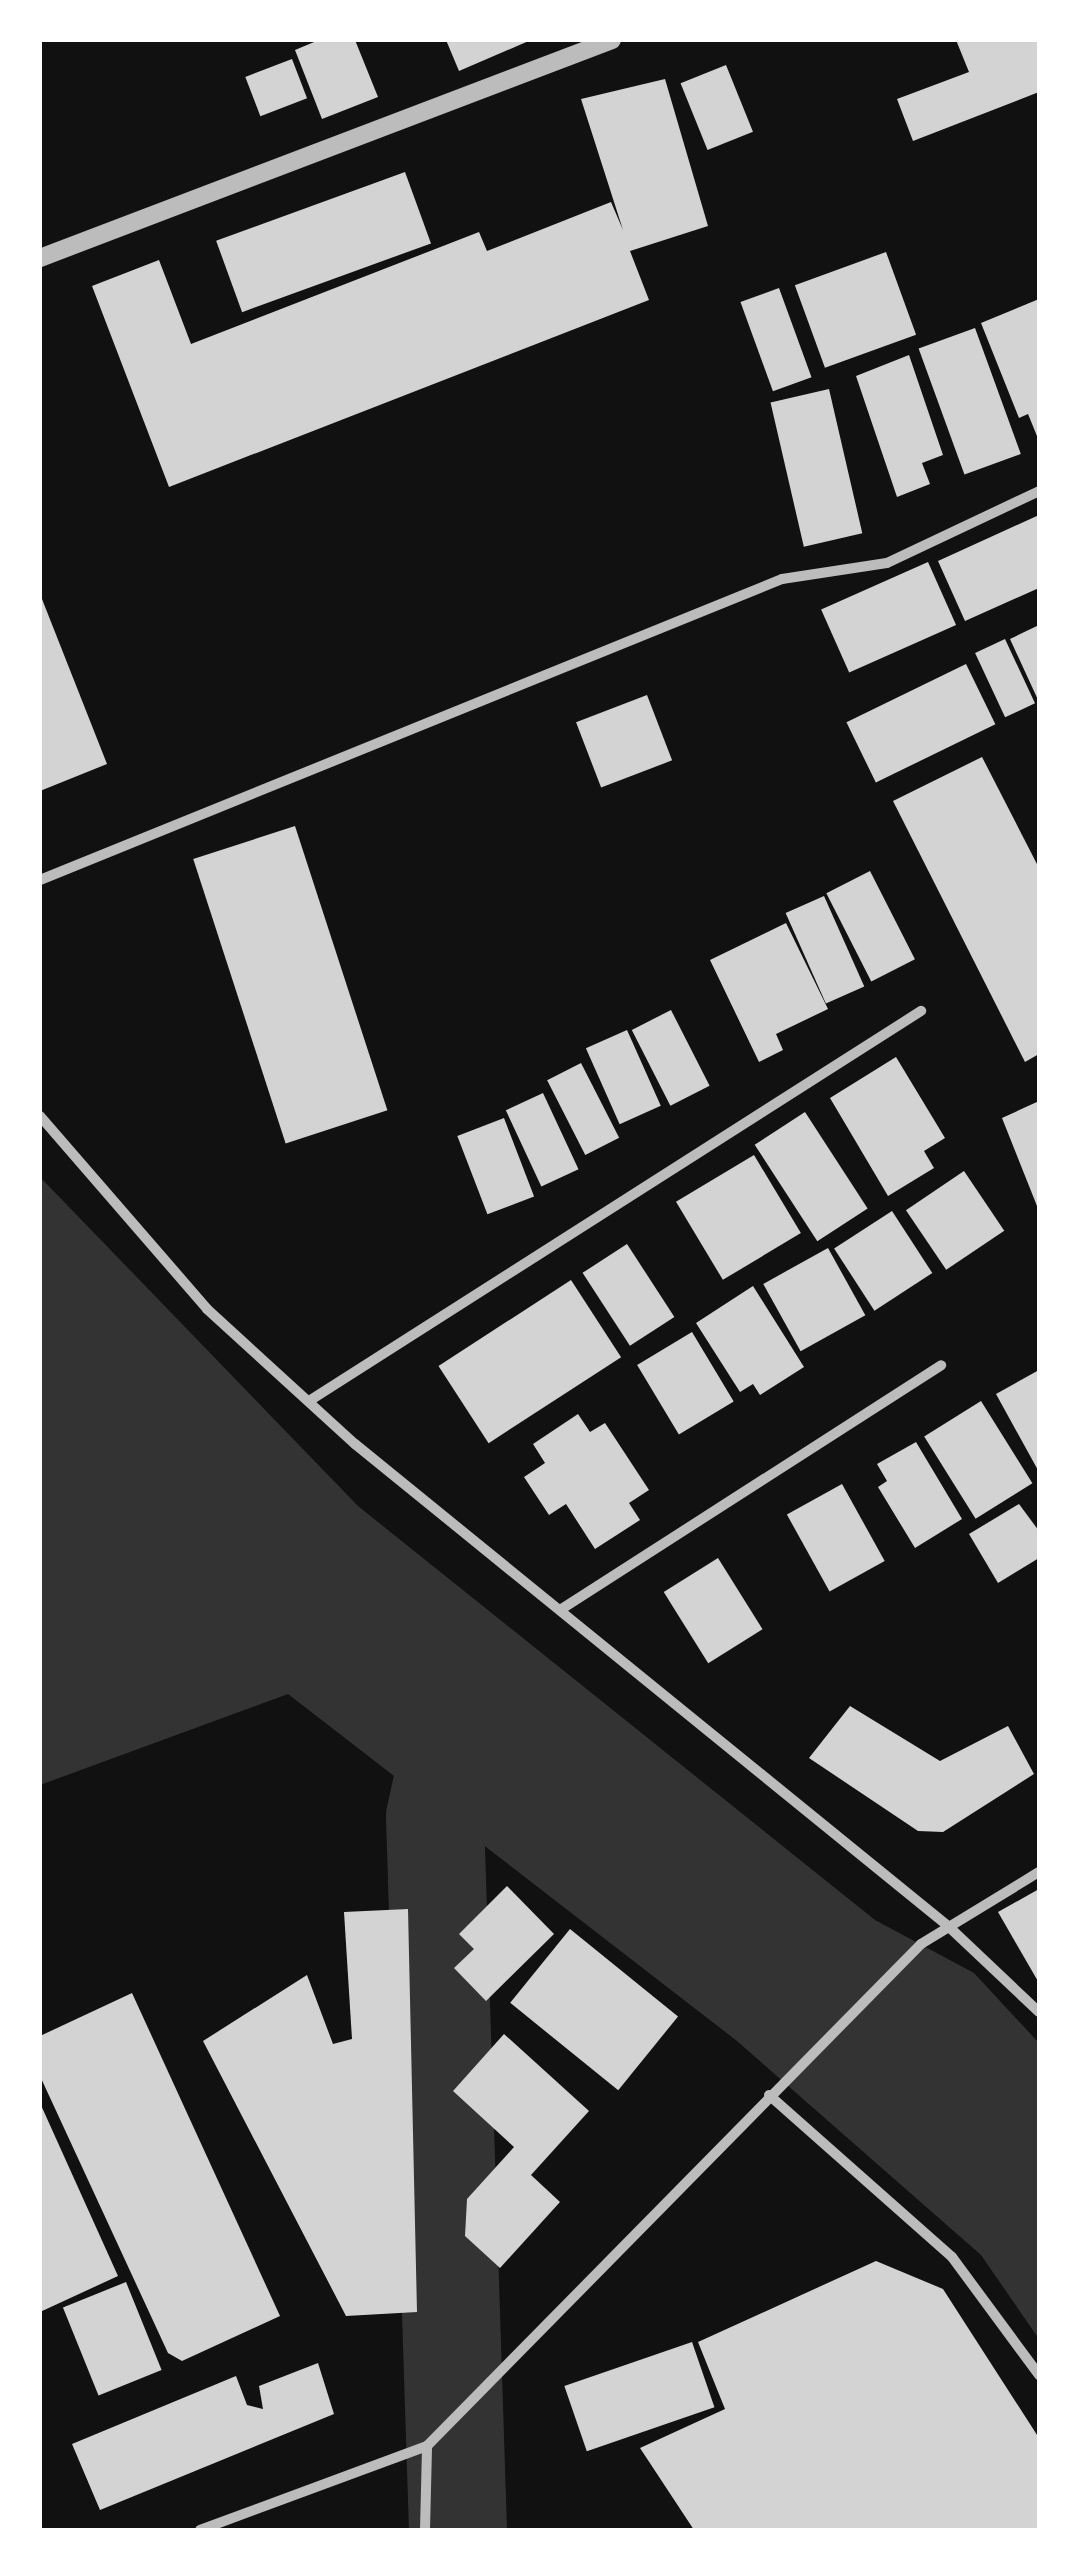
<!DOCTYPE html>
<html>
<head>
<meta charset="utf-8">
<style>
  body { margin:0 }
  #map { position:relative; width:1079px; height:2570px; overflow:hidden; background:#111; font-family:"Work Sans",sans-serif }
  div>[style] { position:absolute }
  .water>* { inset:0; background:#333 }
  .river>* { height:98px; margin:-49px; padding:0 49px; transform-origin:49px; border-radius:49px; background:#333 }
  .building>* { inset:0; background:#d3d3d3; transform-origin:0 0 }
  .minor>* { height:10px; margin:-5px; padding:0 5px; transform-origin:5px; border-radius:5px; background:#bcbcbc }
  .tertiary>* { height:18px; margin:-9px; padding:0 9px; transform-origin:9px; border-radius:9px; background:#bcbcbc }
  span { translate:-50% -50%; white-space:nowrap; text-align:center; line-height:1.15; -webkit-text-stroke:10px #fff; paint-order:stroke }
  .frame { position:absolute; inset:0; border:42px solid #fff; pointer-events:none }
</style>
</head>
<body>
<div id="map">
  <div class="water">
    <i style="clip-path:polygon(40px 1177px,358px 1506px,875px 1920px,974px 1973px,1039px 2043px,1039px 2339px,981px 2255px,737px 2041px,288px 1694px,40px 1785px)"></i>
  </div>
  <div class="river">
    <i style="left:458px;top:2530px;width:713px;rotate:-91.85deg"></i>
    <i style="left:435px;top:1817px;width:141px;rotate:-77.7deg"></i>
  </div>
  <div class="building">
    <i style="clip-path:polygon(319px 40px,355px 40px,378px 97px,322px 119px,295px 50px)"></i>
    <i style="clip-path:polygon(446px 40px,531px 40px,459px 71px)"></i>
    <i style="clip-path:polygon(956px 40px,1039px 40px,1039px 92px,913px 141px,897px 99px,969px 72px)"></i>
    <i style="left:292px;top:59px;width:42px;height:50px;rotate:69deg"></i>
    <i style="left:726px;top:65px;width:72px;height:49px;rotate:68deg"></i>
    <i style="clip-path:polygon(665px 79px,708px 226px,630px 251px,649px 300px,169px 487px,92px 286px,159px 260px,191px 344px,479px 232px,487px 251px,611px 202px,623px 230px,581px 99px)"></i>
    <i style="left:405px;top:172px;width:76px;height:201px;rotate:70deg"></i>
    <i style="left:886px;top:252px;width:88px;height:97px;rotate:70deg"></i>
    <i style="left:779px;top:288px;width:95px;height:41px;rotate:70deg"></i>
    <i style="clip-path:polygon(1039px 299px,1039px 441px,1028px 414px,1019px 418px,981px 323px)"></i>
    <i style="left:975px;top:328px;width:134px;height:60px;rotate:70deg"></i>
    <i style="clip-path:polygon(909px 355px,943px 455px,922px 463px,930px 484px,897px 497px,856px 376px)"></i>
    <i style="left:829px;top:389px;width:148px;height:60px;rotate:77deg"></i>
    <i style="clip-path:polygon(1039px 515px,1039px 588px,965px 621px,938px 561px)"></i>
    <i style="left:928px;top:562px;width:69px;height:117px;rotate:66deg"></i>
    <i style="clip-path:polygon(40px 594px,107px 764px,40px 791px)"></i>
    <i style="clip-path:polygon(1039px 625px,1039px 702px,1010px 639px)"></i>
    <i style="left:1005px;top:639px;width:71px;height:33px;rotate:65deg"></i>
    <i style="left:966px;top:664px;width:67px;height:133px;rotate:64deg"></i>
    <i style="left:647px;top:695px;width:70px;height:76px;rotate:69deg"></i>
    <i style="clip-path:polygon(982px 757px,1039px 868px,1039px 1054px,1025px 1062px,893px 801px)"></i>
    <i style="left:295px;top:826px;width:299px;height:107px;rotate:72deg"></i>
    <i style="left:870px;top:871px;width:99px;height:49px;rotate:63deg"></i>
    <i style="left:824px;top:896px;width:99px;height:42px;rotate:66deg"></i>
    <i style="clip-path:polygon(786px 923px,828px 1009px,776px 1034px,783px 1050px,759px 1062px,710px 960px)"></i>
    <i style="left:671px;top:1010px;width:85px;height:44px;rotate:63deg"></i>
    <i style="left:627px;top:1030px;width:83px;height:45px;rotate:66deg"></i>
    <i style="clip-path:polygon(896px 1057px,945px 1138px,924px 1151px,934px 1168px,888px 1196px,830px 1098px)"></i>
    <i style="left:581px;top:1063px;width:84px;height:38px;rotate:63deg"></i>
    <i style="left:543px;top:1093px;width:84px;height:41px;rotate:65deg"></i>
    <i style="clip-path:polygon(1039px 1101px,1039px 1211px,1002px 1118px)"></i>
    <i style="left:805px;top:1112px;width:115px;height:60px;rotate:57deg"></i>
    <i style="left:504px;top:1118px;width:84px;height:50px;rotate:69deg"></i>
    <i style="left:754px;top:1155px;width:91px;height:91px;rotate:59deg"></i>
    <i style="left:964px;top:1171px;width:72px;height:70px;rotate:56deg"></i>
    <i style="left:892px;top:1211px;width:74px;height:69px;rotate:57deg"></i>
    <i style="left:627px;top:1244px;width:87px;height:53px;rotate:57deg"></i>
    <i style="left:828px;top:1248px;width:77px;height:74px;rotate:61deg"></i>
    <i style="left:571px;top:1280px;width:92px;height:158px;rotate:57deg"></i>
    <i style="clip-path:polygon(753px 1286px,804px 1367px,760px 1395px,753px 1384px,740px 1392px,696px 1323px)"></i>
    <i style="left:692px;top:1332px;width:81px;height:64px;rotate:59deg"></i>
    <i style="clip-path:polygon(1039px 1370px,1039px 1472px,996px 1394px)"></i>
    <i style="left:981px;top:1401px;width:97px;height:67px;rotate:58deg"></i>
    <i style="clip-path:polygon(578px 1414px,590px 1432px,605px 1423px,649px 1490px,629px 1503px,640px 1520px,595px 1549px,566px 1504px,549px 1515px,524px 1477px,545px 1463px,533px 1444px)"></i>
    <i style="clip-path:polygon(916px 1442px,962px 1519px,915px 1548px,878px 1487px,887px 1481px,877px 1464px)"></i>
    <i style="left:842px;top:1484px;width:88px;height:63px;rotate:61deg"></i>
    <i style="clip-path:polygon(1019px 1504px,1039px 1531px,1039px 1558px,998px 1583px,969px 1534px)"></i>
    <i style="left:718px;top:1558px;width:84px;height:64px;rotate:58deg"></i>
    <i style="clip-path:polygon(850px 1706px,940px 1761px,1008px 1726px,1034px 1774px,943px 1832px,918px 1831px,809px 1758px)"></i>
    <i style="clip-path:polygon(507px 1886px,554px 1934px,486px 2001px,454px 1968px,474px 1949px,459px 1934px)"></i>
    <i style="clip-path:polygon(1039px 1889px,1039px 1983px,998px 1912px)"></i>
    <i style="clip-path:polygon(408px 1909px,417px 2312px,346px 2316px,203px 2041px,307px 1975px,333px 2044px,352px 2039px,344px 1912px)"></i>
    <i style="left:570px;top:1929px;width:139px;height:95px;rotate:39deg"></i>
    <i style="clip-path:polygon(132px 1993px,280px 2316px,182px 2361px,168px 2353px,40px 2076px,40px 2036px)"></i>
    <i style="clip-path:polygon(504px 2034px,589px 2111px,531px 2175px,560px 2202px,500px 2268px,465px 2236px,467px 2199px,514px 2147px,453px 2091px)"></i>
    <i style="clip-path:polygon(40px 2103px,118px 2276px,40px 2312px)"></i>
    <i style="clip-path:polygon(876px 2261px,943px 2289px,1039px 2438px,1039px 2530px,694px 2530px,640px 2448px,725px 2409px,698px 2342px)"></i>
    <i style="left:126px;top:2282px;width:95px;height:68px;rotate:68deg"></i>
    <i style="left:692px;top:2342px;width:69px;height:135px;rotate:71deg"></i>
    <i style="clip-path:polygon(318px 2363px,334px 2414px,100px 2510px,72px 2444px,236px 2376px,247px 2405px,263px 2409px,259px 2386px)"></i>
  </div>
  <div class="minor">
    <i style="left:40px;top:880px;width:801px;rotate:-22.08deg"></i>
    <i style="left:782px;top:579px;width:106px;rotate:-8.7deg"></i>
    <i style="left:887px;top:563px;width:168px;rotate:-25.3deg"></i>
    <i style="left:40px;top:1116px;width:255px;rotate:49.1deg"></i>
    <i style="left:207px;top:1309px;width:200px;rotate:42.4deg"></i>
    <i style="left:355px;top:1444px;width:764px;rotate:39.1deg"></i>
    <i style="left:948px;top:1926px;width:125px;rotate:43.4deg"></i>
    <i style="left:309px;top:1401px;width:726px;rotate:-32.51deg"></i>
    <i style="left:560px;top:1610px;width:453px;rotate:-32.7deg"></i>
    <i style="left:769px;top:2095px;width:244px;rotate:41.5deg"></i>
    <i style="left:952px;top:2257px;width:147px;rotate:53.6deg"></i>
    <i style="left:200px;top:2530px;width:242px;rotate:-20.3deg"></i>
    <i style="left:427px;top:2446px;width:704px;rotate:-45.46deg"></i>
    <i style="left:921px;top:1944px;width:138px;rotate:-31.4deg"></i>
    <i style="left:425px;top:2530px;width:84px;rotate:-88.6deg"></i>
  </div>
  <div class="tertiary">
    <i style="left:40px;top:258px;width:612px;rotate:-20.86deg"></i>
  </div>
  <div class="frame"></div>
</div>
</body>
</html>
